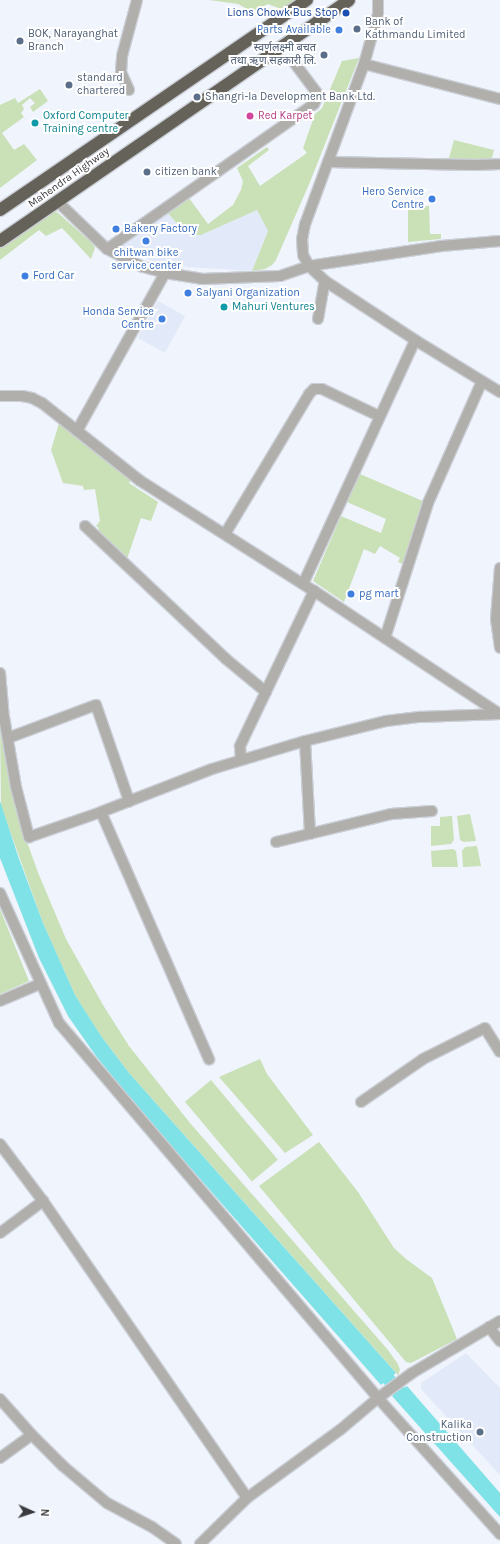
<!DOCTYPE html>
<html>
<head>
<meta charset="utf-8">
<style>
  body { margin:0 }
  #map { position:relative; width:500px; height:1544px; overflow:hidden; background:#eff4fd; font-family:Karla,"Noto Sans Devanagari",sans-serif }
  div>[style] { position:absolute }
  .built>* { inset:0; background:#e2e9f9; transform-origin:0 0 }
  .green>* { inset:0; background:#cae0b7; transform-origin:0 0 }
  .water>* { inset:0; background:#7ee2e6 }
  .canal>* { height:13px; margin:-6.5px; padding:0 6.5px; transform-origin:6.5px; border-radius:6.5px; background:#7ee2e6 }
  .roads { filter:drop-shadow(1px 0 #cbcfd7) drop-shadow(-1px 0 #cbcfd7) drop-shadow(0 1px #cbcfd7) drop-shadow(0 -1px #cbcfd7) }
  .street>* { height:10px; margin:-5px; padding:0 5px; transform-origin:5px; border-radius:5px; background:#b1afab }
  .highway>* { height:12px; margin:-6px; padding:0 6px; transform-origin:6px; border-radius:6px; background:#65625a }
  .dots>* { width:11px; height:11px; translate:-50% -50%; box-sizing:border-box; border:2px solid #fff; border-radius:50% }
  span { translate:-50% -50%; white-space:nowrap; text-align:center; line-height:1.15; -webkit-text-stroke:4px #fff; paint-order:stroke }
  .transit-label { font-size:11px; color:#164399 }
  .right { translate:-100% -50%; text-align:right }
  .service-label { font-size:11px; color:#4e5e75 }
  .left { translate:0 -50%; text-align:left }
  .shop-label { font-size:11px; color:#366cbe }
  .hotel-label { font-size:11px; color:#b23c85 }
  .culture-label { font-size:11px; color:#0d838f }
  .street-label { font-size:11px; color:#3a3b3f }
  .north { position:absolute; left:12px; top:1492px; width:40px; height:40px; -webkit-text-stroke:3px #fff; paint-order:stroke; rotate:93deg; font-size:11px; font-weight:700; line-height:16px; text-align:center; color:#3a3b3f }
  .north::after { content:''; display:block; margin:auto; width:14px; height:18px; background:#3a3b3f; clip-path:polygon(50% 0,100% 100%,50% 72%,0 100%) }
</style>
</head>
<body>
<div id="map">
  <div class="built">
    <i style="clip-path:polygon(257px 210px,268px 230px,252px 271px,188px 267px,154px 262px,120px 246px,160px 214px,167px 212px,186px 234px,201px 235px)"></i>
    <i style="left:158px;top:301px;width:31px;height:42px;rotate:29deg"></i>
    <i style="clip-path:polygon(466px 1353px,500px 1388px,500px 1475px,421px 1389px,421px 1383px)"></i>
  </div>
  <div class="green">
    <i style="clip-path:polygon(209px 0,295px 0,281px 9px,268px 4px,253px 12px,238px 4px)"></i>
    <i style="clip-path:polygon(359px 58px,310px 182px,276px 260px,272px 265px,265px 269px,252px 271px,268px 231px,257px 210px,201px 235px,186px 234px,167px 212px,189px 198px,208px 224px,233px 205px,241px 190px,243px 181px,237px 168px,267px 147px,269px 150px,248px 166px,260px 186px,307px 153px,303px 148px,315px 114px,322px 108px,342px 61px)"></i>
    <i style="clip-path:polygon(40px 89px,48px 101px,33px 112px,30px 107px,35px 103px,30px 98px,22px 105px,24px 109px,21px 113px,24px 117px,2px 133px,14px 150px,24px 144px,37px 160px,0 188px,0 105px,15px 98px,18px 103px)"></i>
    <i style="clip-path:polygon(454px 140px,494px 150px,492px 158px,472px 160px,449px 158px)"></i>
    <i style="clip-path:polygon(429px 206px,430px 234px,441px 234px,441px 239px,408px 242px,408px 207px)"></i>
    <i style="clip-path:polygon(47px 207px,57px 212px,93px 244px,95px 248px,91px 259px,62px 228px,46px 236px,39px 230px,0 260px,0 239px)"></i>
    <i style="clip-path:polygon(59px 423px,132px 479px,129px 483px,158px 502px,151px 521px,141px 518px,127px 559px,97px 532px,99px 528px,96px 526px,100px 521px,95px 489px,84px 490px,83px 486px,63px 483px,51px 450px)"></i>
    <i style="clip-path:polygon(360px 474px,425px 502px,405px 564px,402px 564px,398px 562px,400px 558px,380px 546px,375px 554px,364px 549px,344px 602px,313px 581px,341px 516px,381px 533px,386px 519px,347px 502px)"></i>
    <i style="clip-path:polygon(0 717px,2px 738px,24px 834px,39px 875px,66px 939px,103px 1005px,129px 1046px,190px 1123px,388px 1350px,398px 1364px,400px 1370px,398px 1375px,129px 1073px,101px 1036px,75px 995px,43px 923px,1px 806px)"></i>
    <i style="clip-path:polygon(470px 814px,476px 841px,464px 842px,460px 840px,457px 816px)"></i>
    <i style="clip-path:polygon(452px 816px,454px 840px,451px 844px,431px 846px,431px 826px,440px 826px,440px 817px)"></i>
    <i style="clip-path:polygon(477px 846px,481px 866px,463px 867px,462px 851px,465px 847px)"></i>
    <i style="clip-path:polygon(453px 849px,456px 851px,458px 867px,432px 867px,431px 851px)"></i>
    <i style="clip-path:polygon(0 909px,29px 981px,0 994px)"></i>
    <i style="clip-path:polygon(260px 1059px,267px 1074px,313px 1135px,285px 1153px,219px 1077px)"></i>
    <i style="left:211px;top:1080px;width:104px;height:34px;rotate:50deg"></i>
    <i style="clip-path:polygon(319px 1142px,358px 1192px,394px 1248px,406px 1259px,432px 1278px,457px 1339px,411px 1363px,406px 1362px,259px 1186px)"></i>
  </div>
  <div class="water">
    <i style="clip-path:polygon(0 801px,18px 856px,43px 923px,75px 995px,101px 1036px,129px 1073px,396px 1373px,381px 1385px,137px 1107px,96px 1056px,68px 1016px,39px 958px,0 858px)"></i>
    <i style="clip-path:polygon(407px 1386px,500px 1493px,500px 1517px,392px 1396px)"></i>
  </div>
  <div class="canal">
    <i style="left:377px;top:1366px;width:50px;rotate:49deg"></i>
  </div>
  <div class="roads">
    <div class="street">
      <i style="left:378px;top:0;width:14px;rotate:90deg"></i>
      <i style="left:378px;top:14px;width:52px;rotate:105.6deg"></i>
      <i style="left:364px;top:64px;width:171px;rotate:110.2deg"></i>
      <i style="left:305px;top:224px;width:15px;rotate:101deg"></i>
      <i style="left:302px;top:239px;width:16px;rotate:86deg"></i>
      <i style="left:303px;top:255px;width:13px;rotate:61deg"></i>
      <i style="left:309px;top:266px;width:22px;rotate:43deg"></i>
      <i style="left:325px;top:281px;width:108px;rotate:33.2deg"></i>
      <i style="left:415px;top:340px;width:100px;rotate:31.5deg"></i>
      <i style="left:364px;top:64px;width:140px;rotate:14.4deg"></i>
      <i style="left:129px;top:90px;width:20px;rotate:-114deg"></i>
      <i style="left:121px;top:72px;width:16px;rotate:-86deg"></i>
      <i style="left:122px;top:56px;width:58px;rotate:-75deg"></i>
      <i style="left:328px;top:162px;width:147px;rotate:1.2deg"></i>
      <i style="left:475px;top:165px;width:25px;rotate:-2deg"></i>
      <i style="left:58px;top:202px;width:68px;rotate:43.8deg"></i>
      <i style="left:107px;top:249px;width:40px;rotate:26.6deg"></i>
      <i style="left:143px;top:267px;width:23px;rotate:15deg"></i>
      <i style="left:165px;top:273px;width:37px;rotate:9deg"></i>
      <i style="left:202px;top:279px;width:78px;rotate:-2.2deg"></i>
      <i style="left:280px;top:276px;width:31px;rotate:-19deg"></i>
      <i style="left:309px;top:266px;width:134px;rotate:-8.6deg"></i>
      <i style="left:441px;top:246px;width:59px;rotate:-4.8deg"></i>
      <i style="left:107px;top:249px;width:253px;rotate:-35deg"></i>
      <i style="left:314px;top:104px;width:7px;rotate:-63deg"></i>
      <i style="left:317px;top:98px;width:5px;rotate:-90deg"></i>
      <i style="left:317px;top:93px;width:40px;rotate:-127deg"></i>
      <i style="left:318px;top:319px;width:39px;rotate:-80deg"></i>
      <i style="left:0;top:396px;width:22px"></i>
      <i style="left:22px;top:396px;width:10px;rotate:11deg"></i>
      <i style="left:32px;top:398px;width:11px;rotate:27deg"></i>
      <i style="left:42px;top:403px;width:124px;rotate:38.4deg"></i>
      <i style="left:139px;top:480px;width:207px;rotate:32.4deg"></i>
      <i style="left:314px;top:591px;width:223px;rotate:33.5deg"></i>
      <i style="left:77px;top:431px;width:181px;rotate:-60.9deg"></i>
      <i style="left:85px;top:526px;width:194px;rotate:43.3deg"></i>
      <i style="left:226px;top:659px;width:52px;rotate:39.5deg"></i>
      <i style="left:225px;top:534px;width:163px;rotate:-59deg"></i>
      <i style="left:309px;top:394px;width:7px;rotate:-45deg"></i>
      <i style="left:314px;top:389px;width:8px"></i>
      <i style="left:322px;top:389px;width:63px;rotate:25.3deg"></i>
      <i style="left:500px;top:568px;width:51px;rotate:94.5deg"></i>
      <i style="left:496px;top:619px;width:29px;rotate:82deg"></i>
      <i style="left:303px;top:584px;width:268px;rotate:-65.3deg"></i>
      <i style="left:385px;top:638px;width:142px;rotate:-72.3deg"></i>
      <i style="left:428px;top:503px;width:133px;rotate:-66.1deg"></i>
      <i style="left:0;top:673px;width:38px;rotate:85deg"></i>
      <i style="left:3px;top:711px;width:77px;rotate:80.3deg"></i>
      <i style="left:16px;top:787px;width:52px;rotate:75.4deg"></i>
      <i style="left:29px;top:837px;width:76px;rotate:-19.1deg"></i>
      <i style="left:101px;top:812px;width:119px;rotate:-21.2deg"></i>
      <i style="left:212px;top:769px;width:97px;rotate:-16.8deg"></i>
      <i style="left:305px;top:741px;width:83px;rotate:-13.9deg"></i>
      <i style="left:386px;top:721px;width:34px;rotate:-7deg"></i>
      <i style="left:420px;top:717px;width:80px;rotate:-2.1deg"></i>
      <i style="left:8px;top:738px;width:94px;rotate:-20.6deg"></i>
      <i style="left:96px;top:705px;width:102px;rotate:71deg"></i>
      <i style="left:305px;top:741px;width:93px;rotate:86.9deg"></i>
      <i style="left:241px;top:760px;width:14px;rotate:-94deg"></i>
      <i style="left:240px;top:746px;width:172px;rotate:-64.5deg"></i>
      <i style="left:101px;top:812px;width:270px;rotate:66.4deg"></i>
      <i style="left:276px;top:842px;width:118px;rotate:-13.7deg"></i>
      <i style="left:391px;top:814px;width:41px;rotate:-4.2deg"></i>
      <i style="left:0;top:893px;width:143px;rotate:65.6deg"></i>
      <i style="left:59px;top:1023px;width:492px;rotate:49.6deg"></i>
      <i style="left:378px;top:1398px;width:183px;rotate:48.1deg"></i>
      <i style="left:0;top:1001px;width:43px;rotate:-23deg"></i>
      <i style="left:361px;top:1102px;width:75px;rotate:-34.7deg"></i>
      <i style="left:423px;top:1059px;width:69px;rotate:-26.6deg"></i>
      <i style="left:485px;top:1028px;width:28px;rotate:58deg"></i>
      <i style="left:0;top:1144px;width:71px;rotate:53deg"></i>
      <i style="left:43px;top:1201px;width:360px;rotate:55.5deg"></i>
      <i style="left:0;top:1233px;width:54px;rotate:-36.7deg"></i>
      <i style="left:489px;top:1327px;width:18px;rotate:52deg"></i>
      <i style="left:0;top:1399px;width:48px;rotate:48.4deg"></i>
      <i style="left:32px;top:1435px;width:44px;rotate:45deg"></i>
      <i style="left:63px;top:1466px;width:57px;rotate:40.1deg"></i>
      <i style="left:107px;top:1503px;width:51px;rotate:28.1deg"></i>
      <i style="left:152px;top:1527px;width:29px;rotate:35deg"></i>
      <i style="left:0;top:1458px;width:39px;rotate:-36deg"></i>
      <i style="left:200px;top:1544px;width:66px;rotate:-44.4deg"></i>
      <i style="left:247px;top:1498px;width:115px;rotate:-36.2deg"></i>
      <i style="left:340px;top:1430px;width:50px;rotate:-40.1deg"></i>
      <i style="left:378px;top:1398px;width:42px;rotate:-36.3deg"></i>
      <i style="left:412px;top:1373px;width:102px;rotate:-30.6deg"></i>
    </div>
    <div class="highway">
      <i style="left:0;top:210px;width:372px;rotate:-34.4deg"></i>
      <i style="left:0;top:241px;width:424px;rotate:-34.6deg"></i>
    </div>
  </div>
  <div class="dots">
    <i style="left:346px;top:13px;background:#1a4fb4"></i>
    <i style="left:357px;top:29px;background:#5c6f8a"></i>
    <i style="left:339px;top:30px;background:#3f7fe0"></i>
    <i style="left:20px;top:41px;background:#5c6f8a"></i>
    <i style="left:324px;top:55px;background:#5c6f8a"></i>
    <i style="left:69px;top:85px;background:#5c6f8a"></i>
    <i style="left:197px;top:97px;background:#5c6f8a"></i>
    <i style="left:250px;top:116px;background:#d1479c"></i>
    <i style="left:35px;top:123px;background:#0f9aa8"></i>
    <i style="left:147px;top:172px;background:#5c6f8a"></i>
    <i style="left:432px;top:199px;background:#3f7fe0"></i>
    <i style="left:116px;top:229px;background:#3f7fe0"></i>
    <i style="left:146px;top:241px;background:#3f7fe0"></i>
    <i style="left:25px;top:276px;background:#3f7fe0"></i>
    <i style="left:188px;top:293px;background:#3f7fe0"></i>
    <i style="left:224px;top:307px;background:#0f9aa8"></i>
    <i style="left:162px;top:319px;background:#3f7fe0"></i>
    <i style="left:351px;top:594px;background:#3f7fe0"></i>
    <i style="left:480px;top:1432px;background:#5c6f8a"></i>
  </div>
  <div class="transit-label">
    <span class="right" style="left:338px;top:13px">Lions Chowk Bus Stop</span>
  </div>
  <div class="service-label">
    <span class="left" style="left:365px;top:29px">Bank of<br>Kathmandu Limited</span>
    <span class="left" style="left:28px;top:41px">BOK, Narayanghat<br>Branch</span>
    <span class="right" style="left:316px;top:55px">स्वर्णलक्ष्मी बचत<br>तथा ऋण सहकारी लि.</span>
    <span class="left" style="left:77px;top:85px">standard<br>chartered</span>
    <span class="left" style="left:205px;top:97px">Shangri-la Development Bank Ltd.</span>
    <span class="left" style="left:155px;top:172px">citizen bank</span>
    <span class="right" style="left:472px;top:1432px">Kalika<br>Construction</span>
  </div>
  <div class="shop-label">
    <span class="right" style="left:331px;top:30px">Parts Available</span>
    <span class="right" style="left:424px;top:199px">Hero Service<br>Centre</span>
    <span class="left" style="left:124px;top:229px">Bakery Factory</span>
    <span style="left:146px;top:260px">chitwan bike<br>service center</span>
    <span class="left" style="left:33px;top:276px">Ford Car</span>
    <span class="left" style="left:196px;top:293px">Salyani Organization</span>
    <span class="right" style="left:154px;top:319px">Honda Service<br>Centre</span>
    <span class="left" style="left:359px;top:594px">pg mart</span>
  </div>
  <div class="hotel-label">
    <span class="left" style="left:258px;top:116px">Red Karpet</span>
  </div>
  <div class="culture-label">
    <span class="left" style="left:43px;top:123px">Oxford Computer<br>Training centre</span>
    <span class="left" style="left:232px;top:307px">Mahuri Ventures</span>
  </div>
  <div class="street-label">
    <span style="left:69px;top:178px;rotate:-35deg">Mahendra Highway</span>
  </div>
  <div class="north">N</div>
</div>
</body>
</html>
